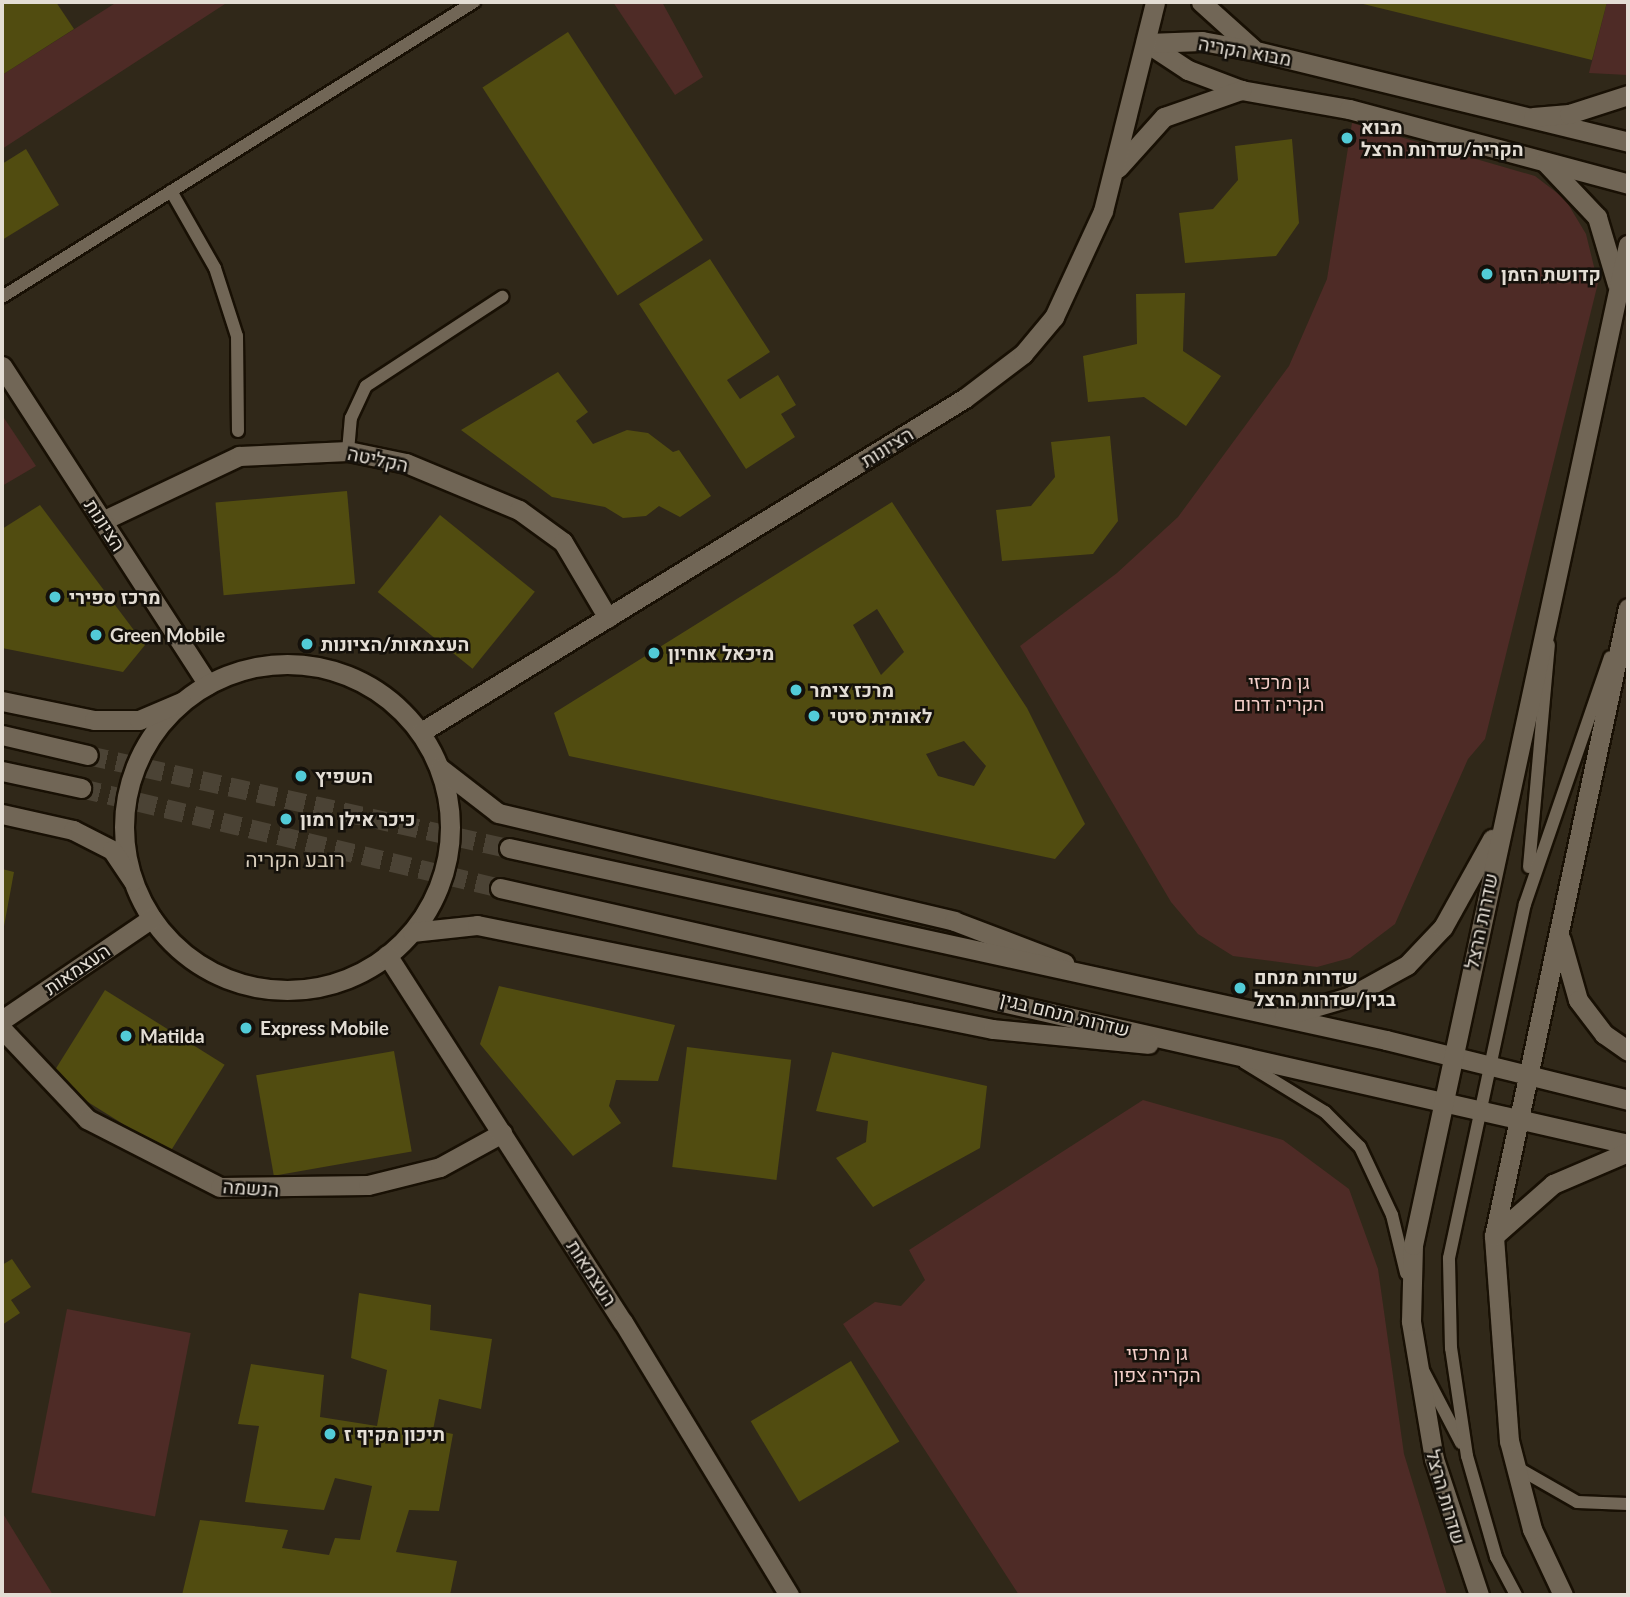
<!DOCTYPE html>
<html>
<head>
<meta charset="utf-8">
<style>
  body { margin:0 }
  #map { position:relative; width:1630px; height:1597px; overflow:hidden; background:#302819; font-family:Lato,Heebo,sans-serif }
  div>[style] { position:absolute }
  .green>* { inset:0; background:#4e2b26; transform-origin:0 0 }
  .building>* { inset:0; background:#514c10; transform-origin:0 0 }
  .secondary-tunnel>* { height:19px; margin-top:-9.5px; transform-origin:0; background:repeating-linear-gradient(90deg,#4b4335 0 19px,transparent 0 29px) }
  .roads { filter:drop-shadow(2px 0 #181004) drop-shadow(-2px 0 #181004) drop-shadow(0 2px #181004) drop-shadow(0 -2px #181004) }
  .service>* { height:12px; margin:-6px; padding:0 6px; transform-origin:6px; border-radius:6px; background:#716656 }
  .minor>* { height:19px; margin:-9.5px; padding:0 9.5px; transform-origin:9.5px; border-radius:9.5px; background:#716656 }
  .tertiary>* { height:19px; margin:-9.5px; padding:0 9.5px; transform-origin:9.5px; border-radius:9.5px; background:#716656 }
  .tertiary>.ring { margin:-9.5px; padding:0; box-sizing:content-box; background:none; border:19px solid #716656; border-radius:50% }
  .secondary>* { height:19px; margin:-9.5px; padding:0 9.5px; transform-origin:9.5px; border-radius:9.5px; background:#716656 }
  .dots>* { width:19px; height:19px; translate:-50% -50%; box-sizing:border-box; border:4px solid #15110b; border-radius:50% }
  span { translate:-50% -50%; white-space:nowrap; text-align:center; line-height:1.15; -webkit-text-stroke:5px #15110b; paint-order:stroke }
  .street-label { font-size:19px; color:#e3ddd4 }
  .poi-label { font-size:19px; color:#e3ddd4; font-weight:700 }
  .left { translate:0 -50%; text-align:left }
  .park-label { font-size:19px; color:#f3cec8 }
  .neighbourhood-label { font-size:21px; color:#d8cdbb }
  .frame { position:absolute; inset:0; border:4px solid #e3ddd4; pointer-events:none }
</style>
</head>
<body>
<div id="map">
  <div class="green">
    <i style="clip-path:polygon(117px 2px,228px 2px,2px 149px,2px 75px)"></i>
    <i style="clip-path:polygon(613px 2px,662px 2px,703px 77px,675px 95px)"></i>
    <i style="clip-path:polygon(1607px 2px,1628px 2px,1628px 75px,1589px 73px)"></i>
    <i style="clip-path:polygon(1352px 123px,1535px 176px,1565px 199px,1586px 234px,1598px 283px,1485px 739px,1468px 759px,1395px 924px,1350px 958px,1317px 967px,1233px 956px,1198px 934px,1171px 902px,1020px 646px,1117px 573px,1178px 517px,1289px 366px,1327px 279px)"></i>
    <i style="clip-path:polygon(2px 415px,36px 466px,2px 486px)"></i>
    <i style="clip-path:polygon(1143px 1100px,1283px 1140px,1349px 1189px,1378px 1269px,1404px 1454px,1447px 1595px,1019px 1595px,843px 1324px,875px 1302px,901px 1306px,925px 1280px,909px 1250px)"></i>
    <i style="left:67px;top:1309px;width:126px;height:187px;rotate:11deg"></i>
    <i style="clip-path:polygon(2px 1512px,53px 1595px,2px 1595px)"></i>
  </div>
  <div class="building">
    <i style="clip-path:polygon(2px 2px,56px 2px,74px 29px,2px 75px)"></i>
    <i style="clip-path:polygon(1355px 2px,1607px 2px,1592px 60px)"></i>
    <i style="left:568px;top:32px;width:248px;height:102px;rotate:57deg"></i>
    <i style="clip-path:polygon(1292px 139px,1299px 223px,1276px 256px,1185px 263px,1179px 213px,1213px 209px,1238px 180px,1235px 146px)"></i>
    <i style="clip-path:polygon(26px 149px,59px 205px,2px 240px,2px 164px)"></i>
    <i style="clip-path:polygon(710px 259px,770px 352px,727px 380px,740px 399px,778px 375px,796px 405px,781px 414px,795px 437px,746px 469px,639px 304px)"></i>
    <i style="clip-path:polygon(1185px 293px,1183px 351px,1221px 376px,1186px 426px,1144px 397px,1088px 402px,1083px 356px,1137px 344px,1136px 294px)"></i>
    <i style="clip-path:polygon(558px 372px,588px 412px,576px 421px,593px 444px,627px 430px,648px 433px,673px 452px,679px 450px,711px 496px,680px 517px,659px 506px,646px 516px,623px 518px,605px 507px,552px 497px,461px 430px)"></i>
    <i style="clip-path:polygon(1110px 436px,1118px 521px,1093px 554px,1002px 561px,996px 510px,1031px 506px,1055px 477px,1051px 442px)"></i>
    <i style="left:347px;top:491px;width:93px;height:132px;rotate:85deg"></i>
    <i style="clip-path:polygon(evenodd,892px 502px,1027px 708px,1085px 824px,1055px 859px,569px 756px,554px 713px,892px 502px,877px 609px,904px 652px,881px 675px,853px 625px,877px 609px,892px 502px,964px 741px,986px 766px,974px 786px,938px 776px,926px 754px,964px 741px)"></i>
    <i style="clip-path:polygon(40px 505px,145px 645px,123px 672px,2px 648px,2px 529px)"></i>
    <i style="left:440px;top:515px;width:122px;height:99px;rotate:39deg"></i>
    <i style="clip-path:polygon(2px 869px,14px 872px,2px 937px)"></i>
    <i style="clip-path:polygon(499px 986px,675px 1025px,658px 1081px,616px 1080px,609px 1106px,621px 1123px,573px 1156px,480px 1044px)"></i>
    <i style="left:105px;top:990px;width:141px;height:104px;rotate:32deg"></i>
    <i style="left:687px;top:1047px;width:105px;height:121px;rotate:7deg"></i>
    <i style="left:394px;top:1051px;width:102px;height:140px;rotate:80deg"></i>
    <i style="clip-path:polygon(832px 1052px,987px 1086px,980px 1148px,873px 1207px,836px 1158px,866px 1142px,868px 1121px,816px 1111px)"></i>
    <i style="clip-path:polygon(12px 1259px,31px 1287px,11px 1300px,20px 1313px,2px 1325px,2px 1265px)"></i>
    <i style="clip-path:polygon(359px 1293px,431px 1305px,430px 1330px,492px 1339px,481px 1409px,439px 1399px,433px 1430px,453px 1434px,439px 1511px,409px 1510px,396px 1552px,457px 1561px,450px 1595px,182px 1595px,200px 1520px,288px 1530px,282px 1548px,329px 1555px,335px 1538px,360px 1540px,372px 1486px,335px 1478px,324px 1510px,245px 1502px,259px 1426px,238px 1424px,251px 1364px,324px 1375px,320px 1417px,377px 1426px,387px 1370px,351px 1358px)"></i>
    <i style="left:851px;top:1361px;width:94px;height:117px;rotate:59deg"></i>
  </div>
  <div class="secondary-tunnel">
    <i style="left:88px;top:755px;width:431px;rotate:12.5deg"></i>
    <i style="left:81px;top:788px;width:431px;rotate:13.4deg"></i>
  </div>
  <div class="roads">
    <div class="service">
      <i style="left:171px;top:191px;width:89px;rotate:60.3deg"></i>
      <i style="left:215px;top:268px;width:71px;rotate:72.1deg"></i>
      <i style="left:237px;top:336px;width:95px;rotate:89.4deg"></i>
      <i style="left:2px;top:297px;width:557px;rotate:-32.01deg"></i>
      <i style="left:348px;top:451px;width:33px;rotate:-85deg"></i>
      <i style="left:351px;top:418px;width:35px;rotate:-65deg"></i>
      <i style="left:366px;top:386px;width:163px;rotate:-33.2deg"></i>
      <i style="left:1529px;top:867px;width:223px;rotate:-84.9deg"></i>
      <i style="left:1245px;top:1063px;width:94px;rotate:31.5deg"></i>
      <i style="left:1325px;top:1112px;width:49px;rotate:45deg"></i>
      <i style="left:1360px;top:1147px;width:75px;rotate:64.8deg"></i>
      <i style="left:1392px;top:1215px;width:60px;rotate:76.4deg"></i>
      <i style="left:1424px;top:1372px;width:80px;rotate:62.5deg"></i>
      <i style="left:1516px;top:1467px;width:70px;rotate:29.8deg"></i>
      <i style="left:1577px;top:1502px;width:51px;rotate:2.2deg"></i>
      <i style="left:1516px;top:1595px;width:43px;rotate:-117.8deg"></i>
      <i style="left:1496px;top:1557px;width:105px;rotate:-106deg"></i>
      <i style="left:1467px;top:1456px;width:109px;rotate:-98.4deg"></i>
      <i style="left:1451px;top:1348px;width:90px;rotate:-91.3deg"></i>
      <i style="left:1449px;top:1258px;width:362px;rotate:-77.9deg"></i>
      <i style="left:1525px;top:904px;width:261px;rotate:-71deg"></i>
    </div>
    <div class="minor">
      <i style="left:102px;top:521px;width:152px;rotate:-25.4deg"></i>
      <i style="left:239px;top:456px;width:109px;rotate:-2.6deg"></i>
      <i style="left:348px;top:451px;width:59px;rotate:11.7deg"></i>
      <i style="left:406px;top:463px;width:122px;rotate:22.6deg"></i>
      <i style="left:519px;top:510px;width:54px;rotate:36deg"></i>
      <i style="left:563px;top:542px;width:88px;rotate:59.4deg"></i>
      <i style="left:2px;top:1029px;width:124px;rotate:46.6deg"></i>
      <i style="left:87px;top:1119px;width:149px;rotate:27.1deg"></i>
      <i style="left:220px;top:1187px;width:148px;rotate:-0.8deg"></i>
      <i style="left:368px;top:1185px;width:74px;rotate:-14deg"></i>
      <i style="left:440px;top:1167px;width:71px;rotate:-28.7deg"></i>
    </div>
    <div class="tertiary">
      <i style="left:1201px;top:2px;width:69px;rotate:42deg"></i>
      <i style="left:1147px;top:43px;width:49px;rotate:33.4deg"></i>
      <i style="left:1188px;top:70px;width:57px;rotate:20.7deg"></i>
      <i style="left:1241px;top:90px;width:110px;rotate:10deg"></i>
      <i style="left:1349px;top:109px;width:289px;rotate:15deg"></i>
      <i style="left:1147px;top:43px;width:55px;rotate:-2.1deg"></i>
      <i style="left:1202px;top:41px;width:55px;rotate:10.5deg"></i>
      <i style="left:1256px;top:51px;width:383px;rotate:13.7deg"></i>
      <i style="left:1118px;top:168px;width:69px;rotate:-48deg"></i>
      <i style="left:1164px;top:117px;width:82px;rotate:-19.3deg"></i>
      <i style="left:2px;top:366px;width:379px;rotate:57.1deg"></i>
      <i class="ring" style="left:124px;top:664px;width:307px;height:307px"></i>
      <i style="left:421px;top:732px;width:638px;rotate:-31.55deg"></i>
      <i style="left:965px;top:398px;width:73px;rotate:-37.2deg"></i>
      <i style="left:1023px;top:354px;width:48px;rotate:-50deg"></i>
      <i style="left:1054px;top:317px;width:117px;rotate:-65.2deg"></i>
      <i style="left:1103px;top:211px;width:215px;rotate:-76deg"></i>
      <i style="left:387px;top:955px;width:436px;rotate:57.3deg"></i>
      <i style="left:623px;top:1322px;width:320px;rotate:58.7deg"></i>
      <i style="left:2px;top:1020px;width:181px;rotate:-34.2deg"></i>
    </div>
    <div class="secondary">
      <i style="left:1533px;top:117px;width:36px;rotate:-5deg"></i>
      <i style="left:1569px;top:114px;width:62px;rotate:-17.9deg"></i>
      <i style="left:1545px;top:162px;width:76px;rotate:46.6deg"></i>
      <i style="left:1597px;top:217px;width:70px;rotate:73.4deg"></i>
      <i style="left:2px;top:701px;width:94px;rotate:11.7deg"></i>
      <i style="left:94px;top:720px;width:45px"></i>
      <i style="left:139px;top:720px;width:46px;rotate:-23.2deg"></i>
      <i style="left:2px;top:735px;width:88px;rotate:13.1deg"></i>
      <i style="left:440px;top:768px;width:73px;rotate:37.8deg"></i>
      <i style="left:498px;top:813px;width:469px;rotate:13.3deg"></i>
      <i style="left:954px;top:921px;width:118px;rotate:20.9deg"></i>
      <i style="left:2px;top:771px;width:81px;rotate:12.1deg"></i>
      <i style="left:2px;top:814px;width:73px;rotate:12.7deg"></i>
      <i style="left:73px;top:830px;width:44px;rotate:27.1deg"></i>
      <i style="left:112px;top:850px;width:37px;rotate:56deg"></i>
      <i style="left:509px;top:848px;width:898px;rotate:12.35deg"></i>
      <i style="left:1386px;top:1040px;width:249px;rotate:13.9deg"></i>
      <i style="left:500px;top:888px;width:1157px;rotate:12.79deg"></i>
      <i style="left:412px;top:932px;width:65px;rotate:-6.1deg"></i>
      <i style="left:477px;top:925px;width:526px;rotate:11.4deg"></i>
      <i style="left:993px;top:1029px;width:156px;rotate:5.5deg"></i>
      <i style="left:1561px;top:940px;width:62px;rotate:74.2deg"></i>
      <i style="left:1578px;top:1000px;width:43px;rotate:52.6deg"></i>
      <i style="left:1604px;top:1034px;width:29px;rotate:35deg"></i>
      <i style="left:1284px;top:1016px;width:68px;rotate:-16.3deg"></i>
      <i style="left:1349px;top:997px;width:66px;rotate:-28.9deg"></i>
      <i style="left:1407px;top:965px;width:52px;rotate:-46.5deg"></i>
      <i style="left:1443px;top:927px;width:101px;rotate:-60.9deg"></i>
      <i style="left:1494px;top:1236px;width:79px;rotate:-41.4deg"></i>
      <i style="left:1553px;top:1184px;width:82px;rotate:-23.1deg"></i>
      <i style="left:1479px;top:1595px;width:143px;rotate:-108.3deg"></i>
      <i style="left:1434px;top:1459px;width:140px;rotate:-99.5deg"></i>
      <i style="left:1411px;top:1321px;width:76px;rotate:-88.5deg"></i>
      <i style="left:1413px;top:1245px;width:1023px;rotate:-77.87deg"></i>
      <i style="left:1563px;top:1595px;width:73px;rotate:-115.2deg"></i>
      <i style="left:1532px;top:1529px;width:91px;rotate:-104.6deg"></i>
      <i style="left:1509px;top:1441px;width:206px;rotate:-94.2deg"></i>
      <i style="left:1494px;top:1236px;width:642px;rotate:-77.96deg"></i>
    </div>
  </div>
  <div class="dots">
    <i style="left:1347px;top:138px;background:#52cbd7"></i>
    <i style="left:1487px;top:274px;background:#52cbd7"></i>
    <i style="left:55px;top:597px;background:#52cbd7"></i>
    <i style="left:96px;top:635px;background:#52cbd7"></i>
    <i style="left:307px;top:644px;background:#52cbd7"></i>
    <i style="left:654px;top:653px;background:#52cbd7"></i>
    <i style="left:796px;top:690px;background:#52cbd7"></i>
    <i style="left:814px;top:716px;background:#52cbd7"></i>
    <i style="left:301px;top:776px;background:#52cbd7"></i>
    <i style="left:286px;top:819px;background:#52cbd7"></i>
    <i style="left:1240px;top:988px;background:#52cbd7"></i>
    <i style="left:246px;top:1028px;background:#52cbd7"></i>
    <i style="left:126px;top:1036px;background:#52cbd7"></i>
    <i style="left:330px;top:1434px;background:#52cbd7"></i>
  </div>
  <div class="street-label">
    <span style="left:1245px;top:51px;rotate:10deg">מבוא הקריה</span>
    <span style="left:887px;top:447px;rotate:-32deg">הציונות</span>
    <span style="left:378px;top:459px;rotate:12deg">הקליטה</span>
    <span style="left:105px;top:525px;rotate:57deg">הציונות</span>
    <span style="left:1481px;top:921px;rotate:-78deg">שדרות הרצל</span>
    <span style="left:77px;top:969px;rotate:-34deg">העצמאות</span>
    <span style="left:1065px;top:1014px;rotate:14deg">שדרות מנחם בגין</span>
    <span style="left:251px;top:1188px;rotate:4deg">הנשמה</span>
    <span style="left:592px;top:1273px;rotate:57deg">העצמאות</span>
    <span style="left:1446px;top:1497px;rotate:74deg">שדרות הרצל</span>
  </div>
  <div class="poi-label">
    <span class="left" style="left:1361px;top:138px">מבוא<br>הקריה/שדרות הרצל</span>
    <span class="left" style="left:1501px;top:274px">קדושת הזמן</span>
    <span class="left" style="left:69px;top:597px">מרכז ספירי</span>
    <span class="left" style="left:110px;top:635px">Green Mobile</span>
    <span class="left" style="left:321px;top:644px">העצמאות/הציונות</span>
    <span class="left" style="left:668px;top:653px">מיכאל אוחיון</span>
    <span class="left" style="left:810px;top:690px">מרכז צימר</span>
    <span class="left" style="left:830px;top:716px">לאומית סיטי</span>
    <span class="left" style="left:315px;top:776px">השפיץ</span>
    <span class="left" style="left:300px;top:819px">כיכר אילן רמון</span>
    <span class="left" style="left:1254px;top:988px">שדרות מנחם<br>בגין/שדרות הרצל</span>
    <span class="left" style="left:260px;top:1028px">Express Mobile</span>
    <span class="left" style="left:140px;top:1036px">Matilda</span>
    <span class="left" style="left:344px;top:1434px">תיכון מקיף ז</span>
  </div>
  <div class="park-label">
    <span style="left:1279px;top:693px">גן מרכזי<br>הקריה דרום</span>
    <span style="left:1157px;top:1364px">גן מרכזי<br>הקריה צפון</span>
  </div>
  <div class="neighbourhood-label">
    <span style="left:295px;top:859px">רובע הקריה</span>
  </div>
  <div class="frame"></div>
</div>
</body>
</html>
